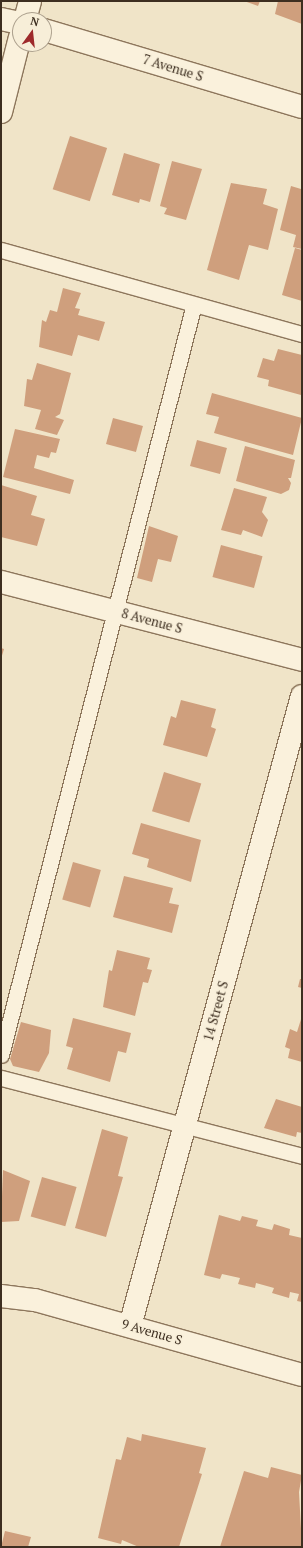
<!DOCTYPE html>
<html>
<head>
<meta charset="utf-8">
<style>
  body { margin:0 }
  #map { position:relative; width:303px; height:1548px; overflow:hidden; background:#f0e4c8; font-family:"PT Serif",serif }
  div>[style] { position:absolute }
  .building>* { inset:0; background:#cf9f7d; transform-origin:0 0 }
  .roads { filter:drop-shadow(1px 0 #8d765c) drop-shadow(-1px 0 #8d765c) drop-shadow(0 1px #8d765c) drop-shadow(0 -1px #8d765c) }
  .service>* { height:15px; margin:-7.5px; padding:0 7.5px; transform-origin:7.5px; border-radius:7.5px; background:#faf1dc }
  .minor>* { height:22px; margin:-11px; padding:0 11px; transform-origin:11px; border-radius:11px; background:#faf1dc }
  .tertiary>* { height:22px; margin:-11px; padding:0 11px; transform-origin:11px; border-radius:11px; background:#faf1dc }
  span { translate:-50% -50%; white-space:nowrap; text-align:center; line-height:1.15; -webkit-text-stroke:3px #f7eed8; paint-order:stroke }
  .street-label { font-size:13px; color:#3d2e20 }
  .frame { position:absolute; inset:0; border:2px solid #3d2e20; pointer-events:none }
  .north { position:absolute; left:12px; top:12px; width:40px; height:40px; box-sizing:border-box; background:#f7eed8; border:1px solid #ada18e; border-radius:50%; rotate:15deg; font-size:11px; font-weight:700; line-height:16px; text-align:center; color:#3d2e20 }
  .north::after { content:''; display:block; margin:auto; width:14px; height:18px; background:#9e2a2b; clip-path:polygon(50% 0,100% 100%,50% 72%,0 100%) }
</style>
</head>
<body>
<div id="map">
  <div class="building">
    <i style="clip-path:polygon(244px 1px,260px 1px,258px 6px)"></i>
    <i style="clip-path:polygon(278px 1px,302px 1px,302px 24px,275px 14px)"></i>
    <i style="left:70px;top:136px;width:39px;height:56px;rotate:18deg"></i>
    <i style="clip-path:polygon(124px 153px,160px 164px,150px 202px,140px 199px,139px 203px,112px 195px)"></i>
    <i style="clip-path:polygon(172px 161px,202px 169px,186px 220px,164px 214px,167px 208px,160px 206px)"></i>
    <i style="clip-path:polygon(231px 183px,267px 189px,263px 204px,278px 209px,268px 250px,249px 245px,239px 280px,207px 270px)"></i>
    <i style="clip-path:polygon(291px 186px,301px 189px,302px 194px,302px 249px,293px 247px,296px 235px,280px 230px)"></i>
    <i style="clip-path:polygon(295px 248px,302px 250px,302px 301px,282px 295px)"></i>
    <i style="clip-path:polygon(63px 288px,81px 293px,75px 308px,80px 309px,78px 315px,105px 322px,99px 341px,78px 335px,72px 356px,39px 347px,42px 320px,46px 322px,50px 310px,57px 312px)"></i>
    <i style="clip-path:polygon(278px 349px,302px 355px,301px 395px,268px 386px,269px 380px,257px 377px,263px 358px,274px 361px)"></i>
    <i style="clip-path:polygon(37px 363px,71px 373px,60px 414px,55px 417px,64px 420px,57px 435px,35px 429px,41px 410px,24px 406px,27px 379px,32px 380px)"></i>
    <i style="clip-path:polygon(212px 393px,302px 418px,293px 455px,214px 433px,219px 417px,206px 414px)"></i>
    <i style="left:113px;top:418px;width:31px;height:27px;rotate:15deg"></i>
    <i style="clip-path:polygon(15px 429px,60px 439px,56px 453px,51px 452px,49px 458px,37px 455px,34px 468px,74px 480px,70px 494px,3px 477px)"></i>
    <i style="left:197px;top:440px;width:31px;height:27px;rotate:15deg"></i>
    <i style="clip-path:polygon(245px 446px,295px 460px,291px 478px,288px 478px,291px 483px,289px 490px,281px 494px,236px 481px)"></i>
    <i style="clip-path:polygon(1px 485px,37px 496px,31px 515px,45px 519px,37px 546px,1px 537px)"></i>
    <i style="clip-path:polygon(234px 488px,267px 497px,262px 512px,268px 520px,262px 537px,243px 530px,241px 535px,221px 530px)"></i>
    <i style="clip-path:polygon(149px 526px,178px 536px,171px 562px,158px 559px,152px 582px,137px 578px)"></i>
    <i style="left:221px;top:545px;width:43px;height:33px;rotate:15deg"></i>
    <i style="clip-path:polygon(1px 648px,4px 649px,1px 659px)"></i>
    <i style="clip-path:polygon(181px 700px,216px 709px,211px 727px,216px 729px,207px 757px,163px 745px,171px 716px,176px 718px)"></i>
    <i style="left:164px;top:772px;width:39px;height:41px;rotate:17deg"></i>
    <i style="clip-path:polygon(141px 823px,201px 840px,191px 882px,147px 867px,149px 859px,132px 854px)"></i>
    <i style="left:73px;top:862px;width:29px;height:39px;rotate:16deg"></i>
    <i style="clip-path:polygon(124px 876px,173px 888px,169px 903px,179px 905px,172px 933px,113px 917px)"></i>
    <i style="clip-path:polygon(117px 950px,150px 958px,147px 969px,152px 970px,148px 983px,143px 982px,135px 1016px,103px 1007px,109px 970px,112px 971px)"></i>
    <i style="clip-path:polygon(300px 979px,302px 979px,302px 988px,298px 987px)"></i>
    <i style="clip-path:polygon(302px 1016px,302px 1062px,288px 1058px,290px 1049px,285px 1047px,290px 1029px,297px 1032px)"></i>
    <i style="clip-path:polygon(73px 1018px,131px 1033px,126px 1053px,118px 1051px,110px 1082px,67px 1069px,73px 1048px,66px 1046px)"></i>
    <i style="clip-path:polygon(21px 1022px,51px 1030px,49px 1053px,39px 1072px,13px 1066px,10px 1059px)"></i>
    <i style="clip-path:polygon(276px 1099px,302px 1107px,302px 1133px,297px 1132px,296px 1137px,264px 1128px)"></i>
    <i style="clip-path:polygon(102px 1129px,128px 1137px,118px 1176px,123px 1177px,106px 1237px,75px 1228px)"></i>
    <i style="clip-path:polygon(3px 1170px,30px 1181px,19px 1221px,1px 1222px)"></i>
    <i style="left:42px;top:1177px;width:36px;height:41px;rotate:16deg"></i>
    <i style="clip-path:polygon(219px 1215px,240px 1221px,242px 1216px,258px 1220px,256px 1226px,272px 1230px,274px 1224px,290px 1229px,289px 1235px,302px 1238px,302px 1302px,297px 1301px,299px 1294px,290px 1292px,289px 1298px,272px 1293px,274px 1288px,256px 1283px,255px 1288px,238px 1284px,240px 1278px,222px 1274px,220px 1279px,204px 1275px)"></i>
    <i style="clip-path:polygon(142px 1434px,206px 1448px,199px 1473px,202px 1474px,179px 1547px,139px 1547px,122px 1540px,121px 1544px,98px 1538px,116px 1459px,121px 1460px,127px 1437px,141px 1441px)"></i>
    <i style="clip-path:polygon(271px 1467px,302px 1475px,299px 1492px,302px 1547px,220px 1547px,244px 1471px,268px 1478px)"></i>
    <i style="clip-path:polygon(5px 1531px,31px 1537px,28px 1547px,1px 1547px)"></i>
  </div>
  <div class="roads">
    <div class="service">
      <i style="left:1px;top:250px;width:313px;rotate:15.6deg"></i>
      <i style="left:1px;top:1055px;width:775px;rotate:-75.59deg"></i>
      <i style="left:1px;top:1078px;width:311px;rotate:14.5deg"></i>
    </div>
    <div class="minor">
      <i style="left:1px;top:19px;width:19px;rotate:12deg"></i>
      <i style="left:44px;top:30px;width:269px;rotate:16.6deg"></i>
      <i style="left:1px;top:582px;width:311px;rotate:14.5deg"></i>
      <i style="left:1px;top:1296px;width:34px;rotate:7deg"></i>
      <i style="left:35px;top:1300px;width:277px;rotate:15.7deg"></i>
      <i style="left:130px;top:1326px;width:653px;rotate:-74.73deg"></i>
    </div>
    <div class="tertiary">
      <i style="left:25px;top:20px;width:20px;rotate:-75deg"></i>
      <i style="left:1px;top:112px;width:77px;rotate:-75.8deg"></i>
    </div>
  </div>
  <div class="street-label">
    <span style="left:173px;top:68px;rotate:17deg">7 Avenue S</span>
    <span style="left:152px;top:621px;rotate:15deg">8 Avenue S</span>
    <span style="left:216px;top:1011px;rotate:-75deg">14 Street S</span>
    <span style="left:152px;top:1332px;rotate:16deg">9 Avenue S</span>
  </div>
  <div class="frame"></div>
  <div class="north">N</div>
</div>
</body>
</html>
